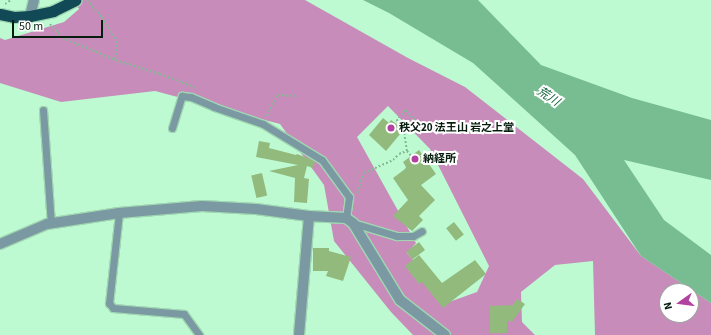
<!DOCTYPE html>
<html>
<head>
<meta charset="utf-8">
<style>
  body { margin:0 }
  #map { position:relative; width:711px; height:335px; overflow:hidden; background:#bdfad1; font-family:"Source Sans 3","Noto Sans JP",sans-serif }
  div>[style] { position:absolute }
  .forest>* { inset:0; background:#c88cba }
  .water>* { inset:0; background:#78bd91 }
  .building>* { inset:0; background:#92ba7d; transform-origin:0 0 }
  .path>* { height:2px; margin-top:-1px; transform-origin:0; background:repeating-linear-gradient(90deg,#86b897 0 2px,transparent 0 4px) }
  .roads { filter:drop-shadow(1px 0 #a0d7b2) drop-shadow(-1px 0 #a0d7b2) drop-shadow(0 1px #a0d7b2) drop-shadow(0 -1px #a0d7b2) }
  .service>* { height:7px; margin:-3.5px; padding:0 3.5px; transform-origin:3.5px; border-radius:3.5px; background:#7a99a2 }
  .pedestrian>* { height:10px; margin:-5px; padding:0 5px; transform-origin:5px; border-radius:5px; background:#7a99a2 }
  .minor>* { height:10px; margin:-5px; padding:0 5px; transform-origin:5px; border-radius:5px; background:#7a99a2 }
  .trunk>* { height:11px; margin:-5.5px; padding:0 5.5px; transform-origin:5.5px; border-radius:5.5px; background:#114a56 }
  .dots>* { width:11px; height:11px; translate:-50% -50%; box-sizing:border-box; border:2px solid #fff; border-radius:50% }
  span { translate:-50% -50%; white-space:nowrap; text-align:center; line-height:1.15; -webkit-text-stroke:4px #fff; paint-order:stroke }
  .poi-label { font-size:11px; color:#061d0f; font-weight:700 }
  .left { translate:0 -50%; text-align:left }
  .water-label { font-size:12px; color:#12633a; font-style:italic }
  .north { position:absolute; left:659px; top:283px; width:40px; height:40px; box-sizing:border-box; background:#fff; border:1px solid #9ba59f; border-radius:50%; rotate:256deg; font-size:11px; font-weight:700; line-height:16px; text-align:center; color:#061d0f }
  .north::after { content:''; display:block; margin:auto; width:14px; height:18px; background:#b2429f; clip-path:polygon(50% 0,100% 100%,50% 72%,0 100%) }
  .scale { position:absolute; left:12px; top:20px; width:91px; height:18px; box-sizing:border-box; border:2px solid #061d0f; border-top:0; padding-left:5px; font-size:12px; line-height:14px; white-space:nowrap; color:#061d0f; -webkit-text-stroke:3px #fff; paint-order:stroke }
</style>
</head>
<body>
<div id="map">
  <div class="forest">
    <i style="clip-path:polygon(evenodd,74px 0,305px 0,408px 58px,465px 87px,583px 179px,641px 256px,711px 303px,711px 335px,595px 335px,593px 261px,555px 265px,521px 292px,522px 322px,535px 335px,413px 335px,391px 312px,334px 241px,324px 185px,280px 124px,155px 91px,61px 102px,0 83px,0 38px,5px 40px,64px 22px,79px 9px,74px 0,388px 106px,430px 149px,489px 266px,477px 292px,449px 302px,407px 253px,416px 243px,357px 137px,388px 106px,74px 0,667px 291px,691px 291px,691px 315px,667px 315px,667px 291px)"></i>
  </div>
  <div class="water">
    <i style="clip-path:polygon(363px 0,478px 0,541px 65px,632px 98px,711px 120px,711px 180px,624px 160px,664px 220px,711px 255px,711px 303px,641px 256px,575px 155px,473px 63px,389px 13px)"></i>
  </div>
  <div class="building">
    <i style="clip-path:polygon(383px 118px,389px 123px,391px 120px,399px 126px,396px 129px,401px 133px,386px 151px,369px 135px)"></i>
    <i style="clip-path:polygon(259px 141px,270px 143px,269px 148px,296px 155px,297px 154px,315px 161px,313px 168px,307px 166px,304px 178px,309px 179px,307px 203px,294px 202px,295px 178px,269px 171px,298px 165px,256px 157px)"></i>
    <i style="clip-path:polygon(419px 150px,436px 174px,421px 185px,435px 200px,419px 216px,423px 220px,412px 231px,393px 216px,408px 200px,393px 178px,405px 169px,406px 167px,403px 162px)"></i>
    <i style="left:262px;top:173px;width:23px;height:11px;rotate:77deg"></i>
    <i style="left:454px;top:222px;width:16px;height:10px;rotate:52deg"></i>
    <i style="left:419px;top:242px;width:10px;height:16px;rotate:53deg"></i>
    <i style="clip-path:polygon(313px 248px,329px 248px,329px 251px,351px 257px,343px 281px,326px 276px,328px 271px,313px 271px)"></i>
    <i style="clip-path:polygon(419px 255px,442px 283px,475px 260px,486px 274px,443px 308px,422px 282px,419px 284px,405px 266px)"></i>
    <i style="clip-path:polygon(517px 299px,525px 304px,512px 322px,507px 320px,507px 333px,490px 333px,490px 306px,513px 305px)"></i>
  </div>
  <div class="path">
    <i style="left:87px;top:0;width:23px;rotate:49deg"></i>
    <i style="left:102px;top:17px;width:28px;rotate:58deg"></i>
    <i style="left:117px;top:41px;width:19px;rotate:96deg"></i>
    <i style="left:5px;top:4px;width:7px;rotate:-34deg"></i>
    <i style="left:50px;top:24px;width:19px;rotate:47deg"></i>
    <i style="left:63px;top:38px;width:56px;rotate:22.9deg"></i>
    <i style="left:115px;top:60px;width:47px;rotate:17.3deg"></i>
    <i style="left:160px;top:74px;width:39px;rotate:21deg"></i>
    <i style="left:267px;top:116px;width:23px;rotate:-65deg"></i>
    <i style="left:277px;top:95px;width:20px;rotate:3deg"></i>
    <i style="left:397px;top:121px;width:12px;rotate:55deg"></i>
    <i style="left:407px;top:151px;width:6px;rotate:51deg"></i>
    <i style="left:357px;top:193px;width:21px;rotate:-71deg"></i>
    <i style="left:364px;top:173px;width:32px;rotate:-24deg"></i>
    <i style="left:393px;top:160px;width:8px;rotate:-45deg"></i>
    <i style="left:399px;top:154px;width:9px;rotate:-21deg"></i>
    <i style="left:407px;top:151px;width:20px;rotate:-99deg"></i>
    <i style="left:404px;top:131px;width:9px;rotate:-41deg"></i>
    <i style="left:411px;top:125px;width:7px;rotate:-16deg"></i>
    <i style="left:418px;top:123px;width:18px;rotate:-135deg"></i>
    <i style="left:405px;top:110px;width:16px;rotate:128deg"></i>
  </div>
  <div class="roads">
    <div class="service">
      <i style="left:43px;top:110px;width:113px;rotate:86deg"></i>
      <i style="left:172px;top:128px;width:34px;rotate:-73deg"></i>
      <i style="left:182px;top:96px;width:9px;rotate:6deg"></i>
      <i style="left:191px;top:97px;width:25px;rotate:23deg"></i>
      <i style="left:214px;top:107px;width:52px;rotate:19.1deg"></i>
      <i style="left:263px;top:124px;width:69px;rotate:31.4deg"></i>
      <i style="left:322px;top:160px;width:46px;rotate:53.9deg"></i>
      <i style="left:349px;top:197px;width:21px;rotate:98deg"></i>
      <i style="left:119px;top:213px;width:91px;rotate:96.3deg"></i>
      <i style="left:109px;top:303px;width:6px;rotate:51deg"></i>
      <i style="left:113px;top:308px;width:71px;rotate:4.8deg"></i>
      <i style="left:184px;top:314px;width:26px;rotate:54deg"></i>
      <i style="left:353px;top:223px;width:46px;rotate:16.5deg"></i>
      <i style="left:397px;top:236px;width:16px"></i>
      <i style="left:413px;top:236px;width:10px;rotate:-29deg"></i>
    </div>
    <div class="pedestrian">
      <i style="left:30px;top:16px;width:16px;rotate:-76deg"></i>
    </div>
    <div class="minor">
      <i style="left:0;top:244px;width:51px;rotate:-23.1deg"></i>
      <i style="left:47px;top:224px;width:73px;rotate:-8.7deg"></i>
      <i style="left:119px;top:213px;width:83px;rotate:-4.8deg"></i>
      <i style="left:202px;top:206px;width:54px;rotate:3.2deg"></i>
      <i style="left:256px;top:209px;width:53px;rotate:7.5deg"></i>
      <i style="left:309px;top:216px;width:37px;rotate:3deg"></i>
      <i style="left:346px;top:218px;width:9px;rotate:36deg"></i>
      <i style="left:353px;top:223px;width:90px;rotate:58.6deg"></i>
      <i style="left:400px;top:300px;width:57px;rotate:37.9deg"></i>
      <i style="left:299px;top:335px;width:119px;rotate:-85.2deg"></i>
    </div>
    <div class="trunk">
      <i style="left:0;top:14px;width:14px;rotate:12deg"></i>
      <i style="left:14px;top:17px;width:16px;rotate:-4deg"></i>
      <i style="left:30px;top:16px;width:24px;rotate:-12deg"></i>
      <i style="left:53px;top:11px;width:25px;rotate:-26deg"></i>
    </div>
  </div>
  <div class="dots">
    <i style="left:391px;top:128px;background:#b2429f"></i>
    <i style="left:415px;top:159px;background:#b2429f"></i>
  </div>
  <div class="poi-label">
    <span class="left" style="left:399px;top:128px">秩父20 法王山 岩之上堂</span>
    <span class="left" style="left:423px;top:159px">納経所</span>
  </div>
  <div class="water-label">
    <span style="left:548px;top:97px;rotate:33deg">荒川</span>
  </div>
  <div class="north">N</div>
  <div class="scale">50 m</div>
</div>
</body>
</html>
